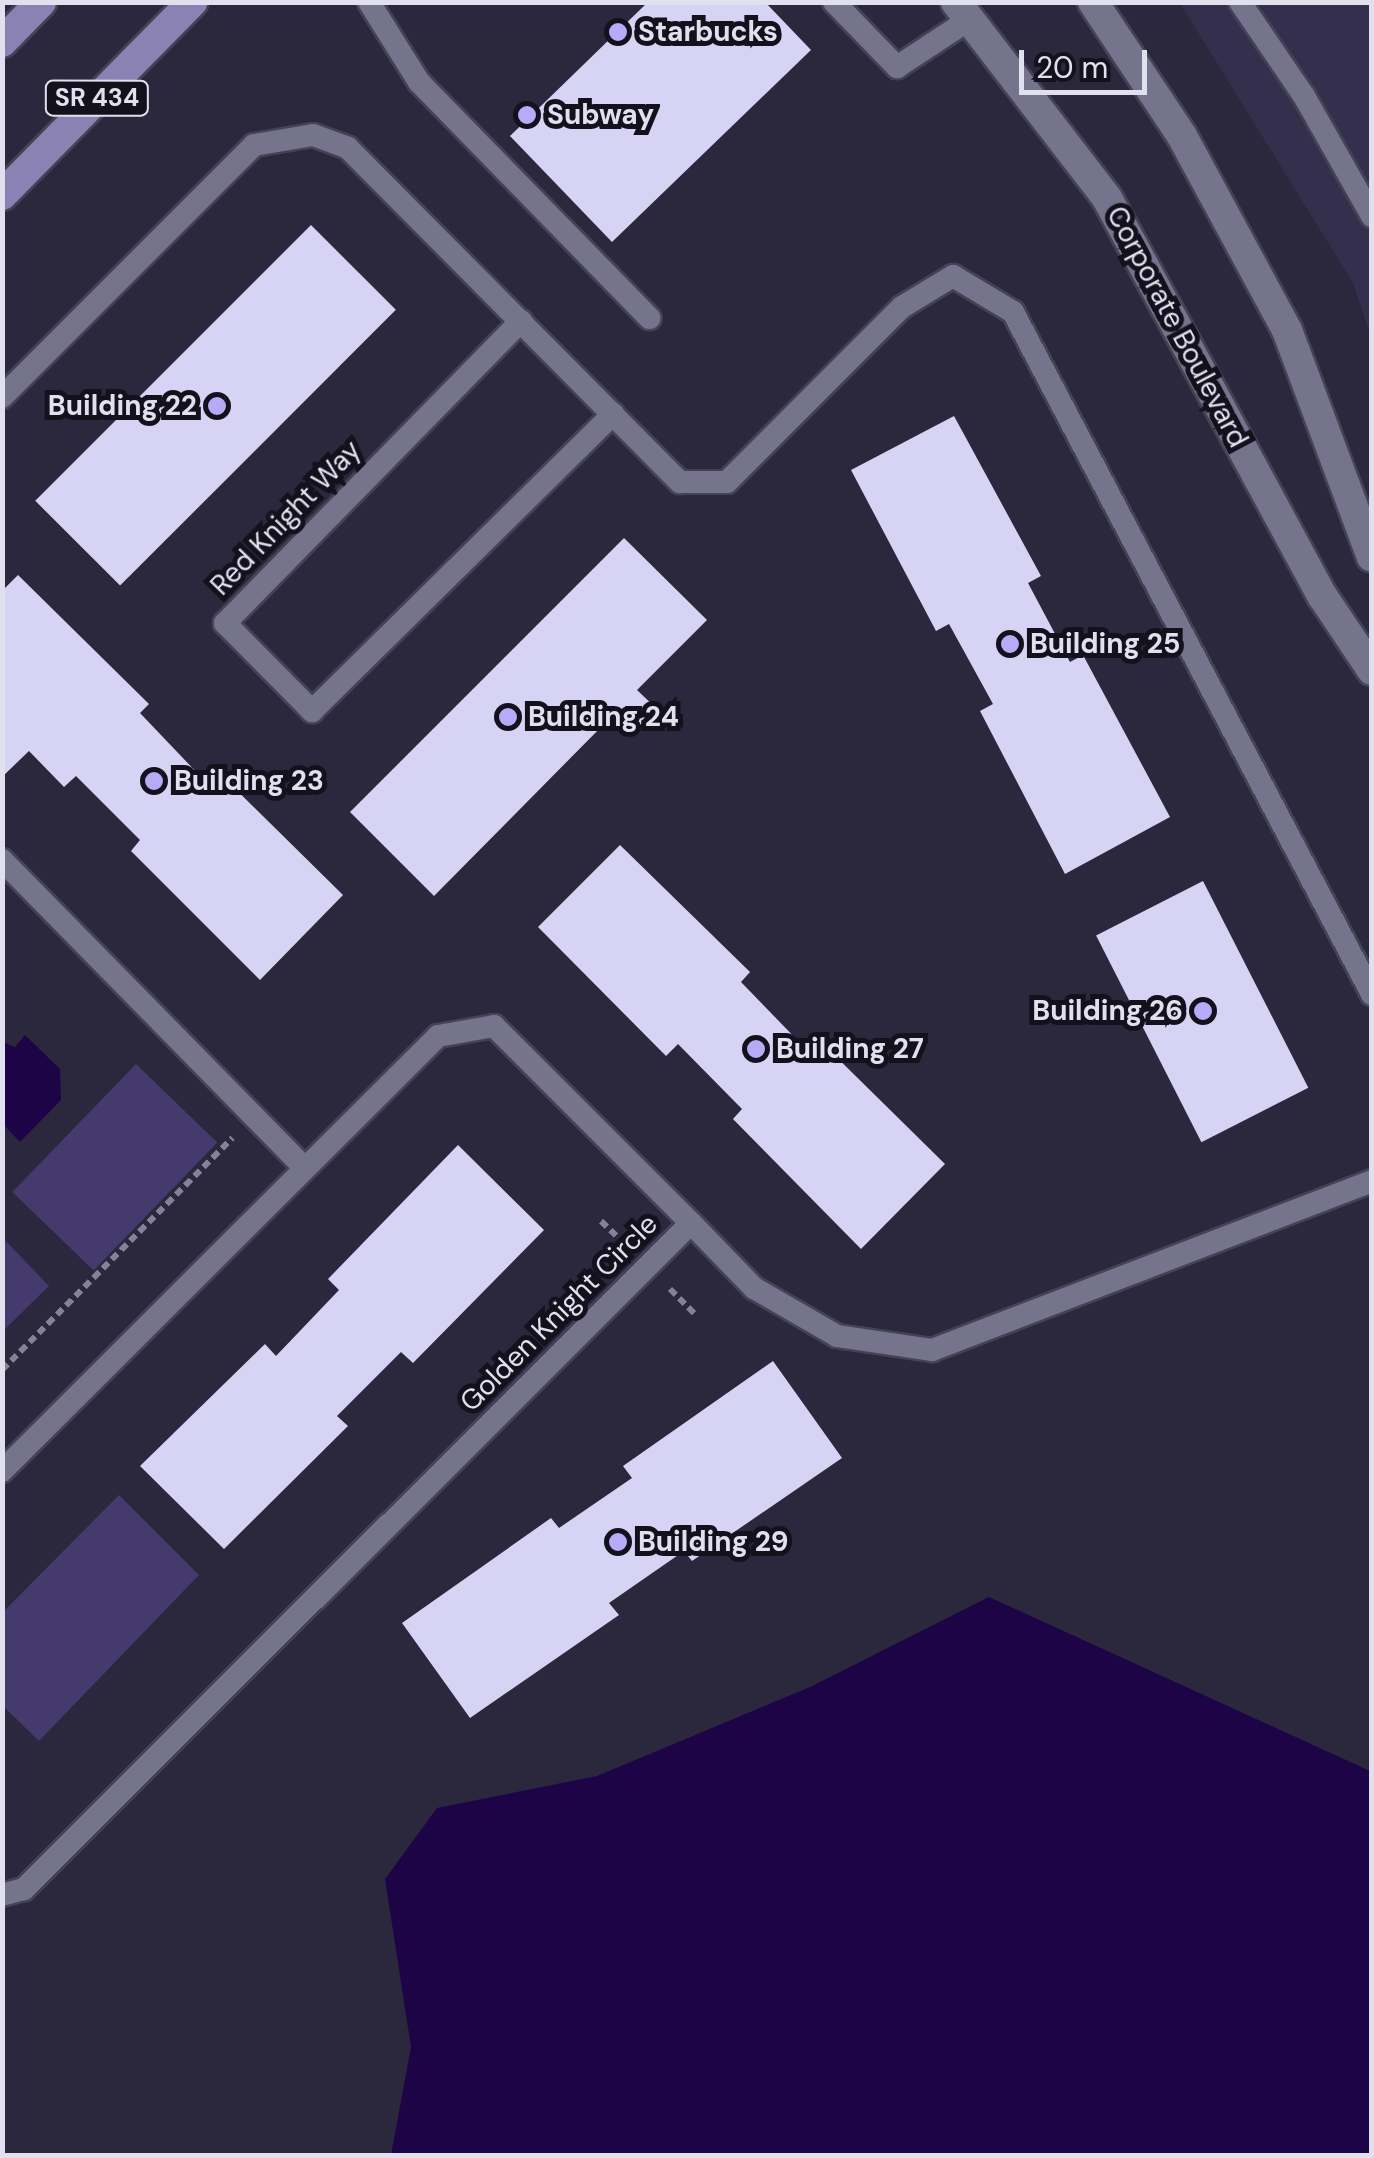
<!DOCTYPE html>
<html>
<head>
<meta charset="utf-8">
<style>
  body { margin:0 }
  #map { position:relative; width:1374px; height:2158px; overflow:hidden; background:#2b273d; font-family:"DM Sans",sans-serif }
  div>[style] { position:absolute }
  .built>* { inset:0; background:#342f4c }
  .green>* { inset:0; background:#443a6d; transform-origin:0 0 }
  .water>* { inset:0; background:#1d0447 }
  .building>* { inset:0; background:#d7d3f4; transform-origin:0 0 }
  .path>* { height:6px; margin-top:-3px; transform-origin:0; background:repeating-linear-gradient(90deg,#848294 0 8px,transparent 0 13px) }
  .roads { filter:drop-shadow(2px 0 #444255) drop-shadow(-2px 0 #444255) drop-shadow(0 2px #444255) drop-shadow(0 -2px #444255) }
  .service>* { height:22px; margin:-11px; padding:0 11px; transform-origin:11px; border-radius:11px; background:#76738d }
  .tertiary>* { height:30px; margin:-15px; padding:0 15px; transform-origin:15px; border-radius:15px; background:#76738d }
  .primary>* { height:30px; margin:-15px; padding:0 15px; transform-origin:15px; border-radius:15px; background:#8982b2 }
  .dots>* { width:28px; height:28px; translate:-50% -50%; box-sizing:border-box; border:5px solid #13121c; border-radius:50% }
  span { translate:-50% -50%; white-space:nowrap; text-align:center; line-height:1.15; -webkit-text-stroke:10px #13121c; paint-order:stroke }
  .shield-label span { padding:2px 8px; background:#13121c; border:2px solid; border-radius:8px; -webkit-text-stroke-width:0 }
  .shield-label { font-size:25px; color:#e1e0ef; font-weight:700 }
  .poi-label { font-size:28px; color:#e1e0ef; font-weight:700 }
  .left { translate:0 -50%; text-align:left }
  .right { translate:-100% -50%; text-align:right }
  .street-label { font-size:28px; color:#e1e0ef }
  .frame { position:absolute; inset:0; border:5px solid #e1e0ef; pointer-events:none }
  .scale { position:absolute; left:1019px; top:50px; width:128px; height:45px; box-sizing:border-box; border:5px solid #e1e0ef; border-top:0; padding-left:12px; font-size:30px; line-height:35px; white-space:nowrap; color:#e1e0ef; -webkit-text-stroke:8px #13121c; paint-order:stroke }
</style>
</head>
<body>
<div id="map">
  <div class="built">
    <i style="clip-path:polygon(1180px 3px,1371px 3px,1371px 337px,1353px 283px)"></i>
  </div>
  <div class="green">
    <i style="left:136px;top:1064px;width:113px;height:178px;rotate:44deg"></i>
    <i style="clip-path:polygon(3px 1238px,49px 1286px,3px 1331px)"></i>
    <i style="clip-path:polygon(119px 1495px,199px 1575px,39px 1741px,3px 1706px,3px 1612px)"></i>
  </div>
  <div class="water">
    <i style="clip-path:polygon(25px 1035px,60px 1069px,61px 1100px,20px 1142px,3px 1124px,3px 1042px,15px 1047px)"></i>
    <i style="clip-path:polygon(989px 1597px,1370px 1771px,1371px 2155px,391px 2155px,411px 2047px,385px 1879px,437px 1808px,597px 1776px,810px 1687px)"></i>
  </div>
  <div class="building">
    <i style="clip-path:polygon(648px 2px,765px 2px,811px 50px,612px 242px,510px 136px)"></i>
    <i style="left:311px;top:225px;width:120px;height:390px;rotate:45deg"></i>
    <i style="clip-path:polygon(954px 416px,1041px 576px,1028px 583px,1070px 662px,1083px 655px,1170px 817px,1065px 874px,980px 711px,993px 704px,949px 624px,936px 631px,851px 470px)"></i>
    <i style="clip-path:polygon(624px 538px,707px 620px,637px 690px,657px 709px,633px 732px,615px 713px,434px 896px,350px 812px)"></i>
    <i style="clip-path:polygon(18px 575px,149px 704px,140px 713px,201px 777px,212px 766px,343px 895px,260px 980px,131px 851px,140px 840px,76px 776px,64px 787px,29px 751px,2px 777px,2px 591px)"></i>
    <i style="clip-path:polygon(620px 845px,750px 972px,741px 982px,803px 1046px,814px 1035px,945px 1164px,861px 1249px,733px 1119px,742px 1109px,678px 1044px,666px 1056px,538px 927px)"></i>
    <i style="left:1203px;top:881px;width:232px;height:120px;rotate:63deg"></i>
    <i style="clip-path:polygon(458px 1145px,544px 1230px,413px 1363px,401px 1352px,337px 1416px,348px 1426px,224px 1549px,140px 1466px,265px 1344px,276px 1356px,339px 1290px,328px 1279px)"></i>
    <i style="clip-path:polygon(773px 1361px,842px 1458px,692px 1561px,684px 1551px,609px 1603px,619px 1615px,470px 1718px,402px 1623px,551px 1518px,559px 1528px,632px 1478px,623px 1466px)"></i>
  </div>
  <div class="path">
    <i style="left:601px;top:1221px;width:35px;rotate:44deg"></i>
    <i style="left:670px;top:1289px;width:34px;rotate:45deg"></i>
    <i style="left:2px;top:1370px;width:327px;rotate:-45.2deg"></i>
  </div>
  <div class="roads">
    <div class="service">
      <i style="left:369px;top:2px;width:94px;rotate:58deg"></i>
      <i style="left:419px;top:82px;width:330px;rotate:45.7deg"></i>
      <i style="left:834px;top:2px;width:91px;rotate:45.9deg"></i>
      <i style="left:897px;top:67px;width:87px;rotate:-33.3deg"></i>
      <i style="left:1240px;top:2px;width:114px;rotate:55.8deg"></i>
      <i style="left:1304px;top:96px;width:138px;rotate:60.5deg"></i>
      <i style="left:521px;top:321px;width:423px;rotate:134.4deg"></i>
      <i style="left:225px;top:623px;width:124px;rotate:45.3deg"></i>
      <i style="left:312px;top:711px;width:423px;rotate:-44.6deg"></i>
      <i style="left:2px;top:397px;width:356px;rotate:-45deg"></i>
      <i style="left:254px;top:145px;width:60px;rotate:-9.6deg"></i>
      <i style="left:313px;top:135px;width:37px;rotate:20deg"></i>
      <i style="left:348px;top:148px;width:471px;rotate:45.2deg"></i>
      <i style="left:680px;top:482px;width:47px"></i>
      <i style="left:727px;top:482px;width:247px;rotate:-45deg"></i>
      <i style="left:902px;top:307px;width:60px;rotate:-31.3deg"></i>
      <i style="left:953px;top:276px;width:70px;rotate:31deg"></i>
      <i style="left:1013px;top:312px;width:771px;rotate:62.24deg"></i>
      <i style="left:2px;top:860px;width:432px;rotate:45.5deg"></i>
      <i style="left:691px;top:1223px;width:91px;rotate:45.9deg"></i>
      <i style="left:754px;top:1288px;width:96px;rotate:30deg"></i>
      <i style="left:837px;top:1336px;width:96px;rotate:8.4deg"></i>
      <i style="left:932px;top:1350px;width:471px;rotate:-21deg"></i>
      <i style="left:2px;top:1471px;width:616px;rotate:-44.93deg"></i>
      <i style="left:438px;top:1036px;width:57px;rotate:-10.1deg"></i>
      <i style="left:494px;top:1026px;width:279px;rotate:45deg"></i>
      <i style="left:691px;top:1223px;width:943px;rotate:135.04deg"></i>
      <i style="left:24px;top:1889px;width:23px;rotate:165deg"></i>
    </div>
    <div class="tertiary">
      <i style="left:956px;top:2px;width:247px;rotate:52.4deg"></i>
      <i style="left:1107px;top:198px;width:454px;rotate:61.6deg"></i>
      <i style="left:1323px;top:597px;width:88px;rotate:56.1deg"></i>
      <i style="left:1093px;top:2px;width:161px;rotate:56.4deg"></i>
      <i style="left:1182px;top:136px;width:221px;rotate:61.6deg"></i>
      <i style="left:1287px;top:330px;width:242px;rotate:69.5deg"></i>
    </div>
    <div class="primary">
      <i style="left:2px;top:42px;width:56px;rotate:-45.7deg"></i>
      <i style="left:2px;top:195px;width:271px;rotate:-45.4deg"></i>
    </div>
  </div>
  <div class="dots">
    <i style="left:618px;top:32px;background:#b7abf8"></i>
    <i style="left:527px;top:115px;background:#b7abf8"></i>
    <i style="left:217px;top:406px;background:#b7abf8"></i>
    <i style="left:1010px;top:644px;background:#b7abf8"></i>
    <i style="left:508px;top:717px;background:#b7abf8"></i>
    <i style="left:154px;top:781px;background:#b7abf8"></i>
    <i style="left:1203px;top:1011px;background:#b7abf8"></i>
    <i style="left:756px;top:1049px;background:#b7abf8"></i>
    <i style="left:618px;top:1542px;background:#b7abf8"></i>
  </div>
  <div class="shield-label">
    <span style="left:97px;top:98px">SR 434</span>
  </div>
  <div class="poi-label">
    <span class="left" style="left:638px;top:32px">Starbucks</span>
    <span class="left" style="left:547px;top:115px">Subway</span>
    <span class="right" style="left:197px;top:406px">Building 22</span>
    <span class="left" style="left:1030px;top:644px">Building 25</span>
    <span class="left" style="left:528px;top:717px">Building 24</span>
    <span class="left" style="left:174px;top:781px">Building 23</span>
    <span class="right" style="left:1183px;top:1011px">Building 26</span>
    <span class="left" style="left:776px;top:1049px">Building 27</span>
    <span class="left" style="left:638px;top:1542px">Building 29</span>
  </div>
  <div class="street-label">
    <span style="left:1177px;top:327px;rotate:62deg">Corporate Boulevard</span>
    <span style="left:286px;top:518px;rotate:-46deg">Red Knight Way</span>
    <span style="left:559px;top:1313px;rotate:-45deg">Golden Knight Circle</span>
  </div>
  <div class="frame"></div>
  <div class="scale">20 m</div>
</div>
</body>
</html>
